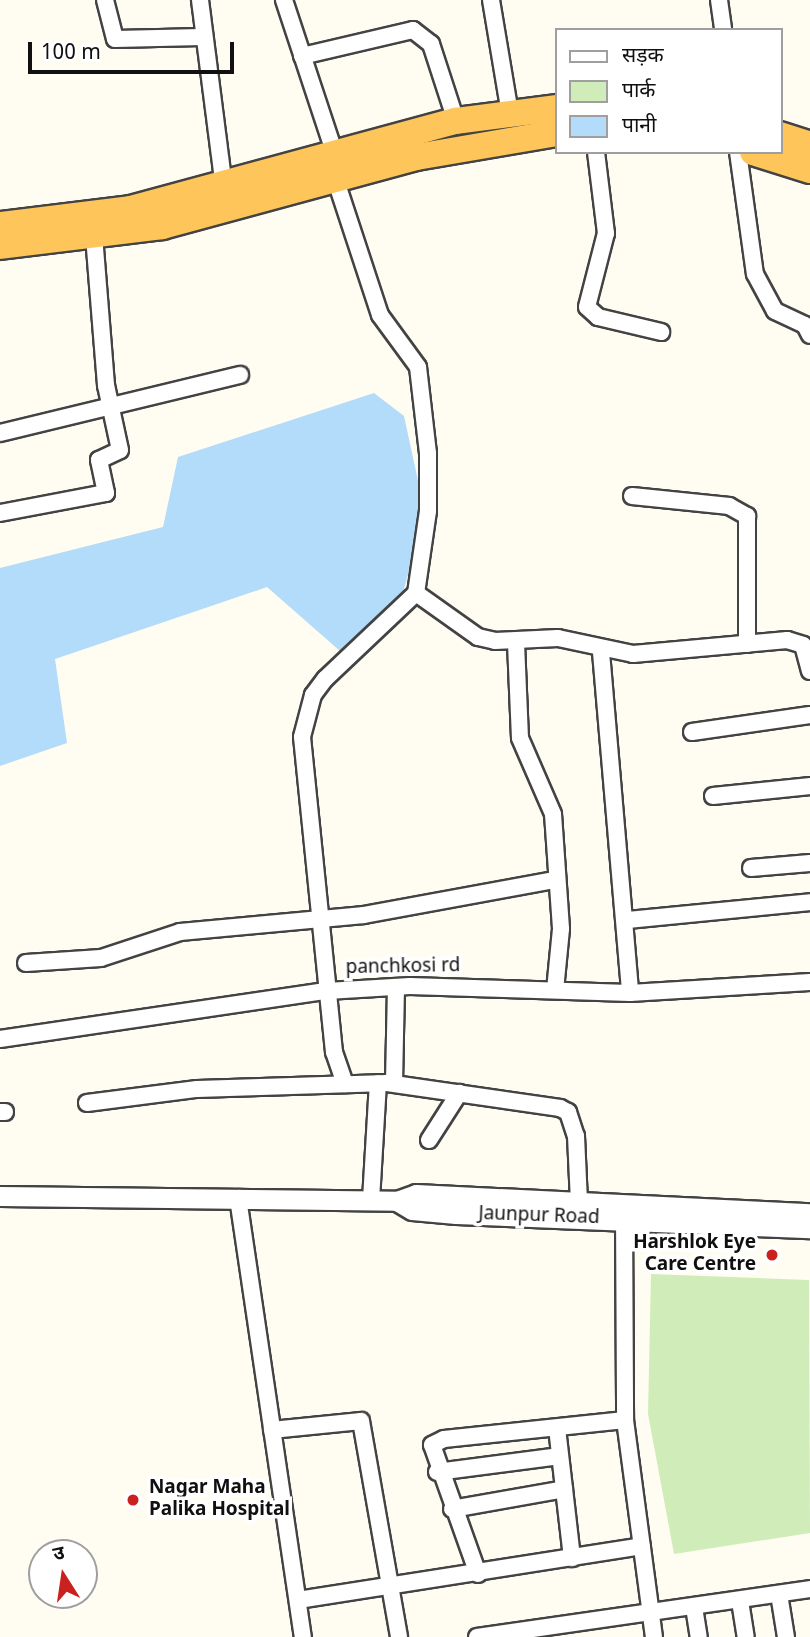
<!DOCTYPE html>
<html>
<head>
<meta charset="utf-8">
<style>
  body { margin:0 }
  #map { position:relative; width:810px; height:1637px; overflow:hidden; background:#fffdf2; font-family:Georgia,"Noto Sans Devanagari",serif }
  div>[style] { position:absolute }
  .green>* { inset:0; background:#d0edb9 }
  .water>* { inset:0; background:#b3dbfa }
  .roads { filter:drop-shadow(2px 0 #434343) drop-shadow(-2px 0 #434343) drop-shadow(0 2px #434343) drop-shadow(0 -2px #434343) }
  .minor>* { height:16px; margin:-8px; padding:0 8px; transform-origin:8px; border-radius:8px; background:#fff }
  .tertiary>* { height:19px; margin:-9.5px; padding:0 9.5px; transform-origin:9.5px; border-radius:9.5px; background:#fff }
  .trunk>* { height:26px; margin:-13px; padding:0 13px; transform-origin:13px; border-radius:13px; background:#fec65a }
  .dots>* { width:19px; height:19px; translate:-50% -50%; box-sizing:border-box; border:4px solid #fff; border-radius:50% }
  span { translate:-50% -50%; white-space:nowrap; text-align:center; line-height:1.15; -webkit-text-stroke:7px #fff; paint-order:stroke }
  .street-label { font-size:19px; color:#101010 }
  .poi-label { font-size:19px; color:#101010; font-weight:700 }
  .right { translate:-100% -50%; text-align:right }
  .left { translate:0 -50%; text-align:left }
  .legend { position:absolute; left:555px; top:28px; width:228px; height:126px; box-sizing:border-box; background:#fff; border:2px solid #9f9f9f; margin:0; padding:9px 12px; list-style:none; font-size:21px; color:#101010 }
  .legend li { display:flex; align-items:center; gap:14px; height:35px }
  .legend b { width:35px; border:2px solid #9f9f9f }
  .north { position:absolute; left:28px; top:1539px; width:70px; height:70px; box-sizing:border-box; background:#fff; border:2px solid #9f9f9f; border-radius:50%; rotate:348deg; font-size:19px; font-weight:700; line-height:28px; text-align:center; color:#101010 }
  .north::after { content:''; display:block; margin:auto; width:24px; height:32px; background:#ca201e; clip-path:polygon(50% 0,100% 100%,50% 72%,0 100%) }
  .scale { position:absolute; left:28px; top:42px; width:206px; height:32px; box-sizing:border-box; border:4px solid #101010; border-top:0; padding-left:9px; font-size:21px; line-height:24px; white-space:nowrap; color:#101010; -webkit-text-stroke:5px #fff; paint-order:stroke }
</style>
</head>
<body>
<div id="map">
  <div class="green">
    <i style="clip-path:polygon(651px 1274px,809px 1280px,810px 1533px,674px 1554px,648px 1414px)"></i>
  </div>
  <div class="water">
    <i style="clip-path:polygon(374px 393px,404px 416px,425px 513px,402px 596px,340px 651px,267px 587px,55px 659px,67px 743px,0 766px,0 568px,163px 527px,178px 457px)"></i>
  </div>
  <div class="roads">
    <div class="minor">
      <i style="left:105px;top:0;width:40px;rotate:75.6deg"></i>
      <i style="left:115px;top:39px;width:87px;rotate:-1.3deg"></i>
      <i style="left:200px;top:0;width:190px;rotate:82.7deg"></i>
      <i style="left:284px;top:0;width:165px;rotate:71.7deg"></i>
      <i style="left:491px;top:0;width:115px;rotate:80.5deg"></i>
      <i style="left:719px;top:0;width:30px;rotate:82deg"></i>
      <i style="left:302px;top:56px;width:114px;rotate:-13.2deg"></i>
      <i style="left:413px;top:30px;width:23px;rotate:38deg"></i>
      <i style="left:431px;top:44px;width:81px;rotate:72deg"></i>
      <i style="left:596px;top:152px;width:82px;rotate:83deg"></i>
      <i style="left:606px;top:233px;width:76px;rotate:104.4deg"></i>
      <i style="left:587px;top:307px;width:15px;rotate:42deg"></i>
      <i style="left:598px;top:317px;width:65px;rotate:13.4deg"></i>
      <i style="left:738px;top:152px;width:123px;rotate:82.1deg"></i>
      <i style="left:755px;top:274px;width:42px;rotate:61.6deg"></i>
      <i style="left:775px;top:311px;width:33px;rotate:25deg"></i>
      <i style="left:805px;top:325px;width:11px;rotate:63deg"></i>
      <i style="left:336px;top:181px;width:141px;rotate:71.8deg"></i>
      <i style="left:380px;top:315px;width:64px;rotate:53.8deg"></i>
      <i style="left:418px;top:367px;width:87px;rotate:83.4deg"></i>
      <i style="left:428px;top:453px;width:58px;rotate:90deg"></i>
      <i style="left:428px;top:511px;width:83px;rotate:98.3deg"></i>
      <i style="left:416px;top:593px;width:125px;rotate:136.6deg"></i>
      <i style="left:325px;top:679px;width:20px;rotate:127deg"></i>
      <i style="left:313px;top:695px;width:43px;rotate:104.7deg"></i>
      <i style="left:302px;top:737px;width:317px;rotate:84.2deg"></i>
      <i style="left:334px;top:1052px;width:34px;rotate:71deg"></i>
      <i style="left:0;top:433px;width:247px;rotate:-13.6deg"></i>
      <i style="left:632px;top:496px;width:98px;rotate:5.9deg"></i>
      <i style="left:729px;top:506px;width:21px;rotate:29deg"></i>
      <i style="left:747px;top:516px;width:128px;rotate:90deg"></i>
      <i style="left:0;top:513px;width:108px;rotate:-10.7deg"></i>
      <i style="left:106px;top:493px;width:34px;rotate:-102deg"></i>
      <i style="left:99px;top:460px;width:23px;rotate:-25deg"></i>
      <i style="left:120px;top:450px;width:66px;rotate:-102.2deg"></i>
      <i style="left:106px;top:385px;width:148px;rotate:-94.6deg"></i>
      <i style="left:416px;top:593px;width:76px;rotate:35.4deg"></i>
      <i style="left:478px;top:637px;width:17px;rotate:13deg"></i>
      <i style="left:495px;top:641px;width:63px;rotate:-2.7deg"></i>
      <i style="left:558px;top:638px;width:77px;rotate:12deg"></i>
      <i style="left:633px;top:654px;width:155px;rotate:-5.2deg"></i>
      <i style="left:787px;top:640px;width:17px;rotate:17deg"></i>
      <i style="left:803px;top:645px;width:27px;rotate:75deg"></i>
      <i style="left:516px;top:643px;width:95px;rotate:87.6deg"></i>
      <i style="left:520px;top:738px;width:83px;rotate:66.5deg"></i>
      <i style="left:553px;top:814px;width:115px;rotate:86deg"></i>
      <i style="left:561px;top:929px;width:61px;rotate:95.6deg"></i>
      <i style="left:601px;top:652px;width:342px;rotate:85.1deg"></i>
      <i style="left:692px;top:732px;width:119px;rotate:-8.2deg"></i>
      <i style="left:713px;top:796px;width:98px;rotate:-5.9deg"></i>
      <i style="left:751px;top:868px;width:59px;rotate:-4.8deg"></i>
      <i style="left:628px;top:920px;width:183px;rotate:-5.6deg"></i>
      <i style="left:26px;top:963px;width:75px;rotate:-3.8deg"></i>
      <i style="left:101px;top:958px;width:83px;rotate:-18.2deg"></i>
      <i style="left:180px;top:932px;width:185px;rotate:-5.3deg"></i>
      <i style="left:364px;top:915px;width:193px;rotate:-10.4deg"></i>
      <i style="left:0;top:1039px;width:331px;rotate:-8.4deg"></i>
      <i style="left:327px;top:991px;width:83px;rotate:-3.4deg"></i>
      <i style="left:410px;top:986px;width:220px;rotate:1.8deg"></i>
      <i style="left:630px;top:993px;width:180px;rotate:-3.5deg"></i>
      <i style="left:394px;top:1083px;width:96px;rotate:-88.8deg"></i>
      <i style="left:87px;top:1103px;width:111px;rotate:-7.3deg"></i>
      <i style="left:197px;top:1089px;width:190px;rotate:-1.8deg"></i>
      <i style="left:387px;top:1083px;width:175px;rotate:8.2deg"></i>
      <i style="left:560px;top:1108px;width:9px;rotate:27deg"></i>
      <i style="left:568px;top:1112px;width:25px;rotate:72deg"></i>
      <i style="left:576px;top:1136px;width:66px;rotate:87.4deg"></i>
      <i style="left:0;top:1112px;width:5px"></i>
      <i style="left:429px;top:1140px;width:56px;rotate:-57.4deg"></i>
      <i style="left:238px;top:1198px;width:444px;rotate:81.6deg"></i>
      <i style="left:371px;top:1200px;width:117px;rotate:-86.6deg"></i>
      <i style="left:624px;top:1211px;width:209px;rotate:89.7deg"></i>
      <i style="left:625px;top:1420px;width:219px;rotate:82.4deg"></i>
      <i style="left:557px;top:1428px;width:131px;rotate:83.4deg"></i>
      <i style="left:272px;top:1430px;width:89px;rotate:-5.8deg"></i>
      <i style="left:361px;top:1421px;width:219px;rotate:80deg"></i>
      <i style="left:437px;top:1472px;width:124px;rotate:-7.4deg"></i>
      <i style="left:452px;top:1509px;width:114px;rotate:-10.1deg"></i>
      <i style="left:478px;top:1574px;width:137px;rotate:-109.6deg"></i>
      <i style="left:432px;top:1445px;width:13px;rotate:-27deg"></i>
      <i style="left:444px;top:1439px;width:182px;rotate:-6deg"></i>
      <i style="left:779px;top:1594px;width:44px;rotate:80.8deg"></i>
      <i style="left:298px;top:1600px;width:348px;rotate:-8.9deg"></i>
      <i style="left:740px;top:1601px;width:36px;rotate:81deg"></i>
      <i style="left:694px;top:1607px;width:30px;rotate:81deg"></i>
      <i style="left:477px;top:1637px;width:336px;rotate:-8.2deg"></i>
    </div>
    <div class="tertiary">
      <i style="left:0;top:1196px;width:397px;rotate:0.7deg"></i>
      <i style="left:397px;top:1201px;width:20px;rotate:-20deg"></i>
      <i style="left:416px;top:1194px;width:394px;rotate:2.8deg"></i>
      <i style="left:397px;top:1201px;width:17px;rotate:31deg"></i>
      <i style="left:412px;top:1210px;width:44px;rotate:5.2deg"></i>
      <i style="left:456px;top:1214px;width:354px;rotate:2.3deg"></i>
    </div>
    <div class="trunk">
      <i style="left:780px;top:135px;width:32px;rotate:18deg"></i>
      <i style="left:753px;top:152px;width:60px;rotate:17.5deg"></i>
      <i style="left:0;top:225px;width:132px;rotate:-7deg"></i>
      <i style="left:131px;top:209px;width:337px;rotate:-15.2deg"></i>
      <i style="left:456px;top:121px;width:101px;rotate:-7.4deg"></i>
      <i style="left:0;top:246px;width:163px;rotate:-7deg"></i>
      <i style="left:162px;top:226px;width:263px;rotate:-15.2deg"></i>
      <i style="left:416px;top:157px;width:142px;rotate:-9.7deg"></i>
    </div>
  </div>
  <div class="dots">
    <i style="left:772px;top:1255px;background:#ca201e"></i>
    <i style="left:133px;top:1500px;background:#ca201e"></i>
  </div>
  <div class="street-label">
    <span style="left:403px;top:968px;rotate:-1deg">panchkosi rd</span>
    <span style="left:539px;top:1217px;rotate:2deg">Jaunpur Road</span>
  </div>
  <div class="poi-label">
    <span class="right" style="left:756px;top:1255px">Harshlok Eye<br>Care Centre</span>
    <span class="left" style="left:149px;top:1500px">Nagar Maha<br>Palika Hospital</span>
  </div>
  <ul class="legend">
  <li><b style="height:9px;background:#fff"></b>सड़क</li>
  <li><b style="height:19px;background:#d0edb9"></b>पार्क</li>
  <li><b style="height:19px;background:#b3dbfa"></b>पानी</li>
  </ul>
  <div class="north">उ</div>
  <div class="scale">100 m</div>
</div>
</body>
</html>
